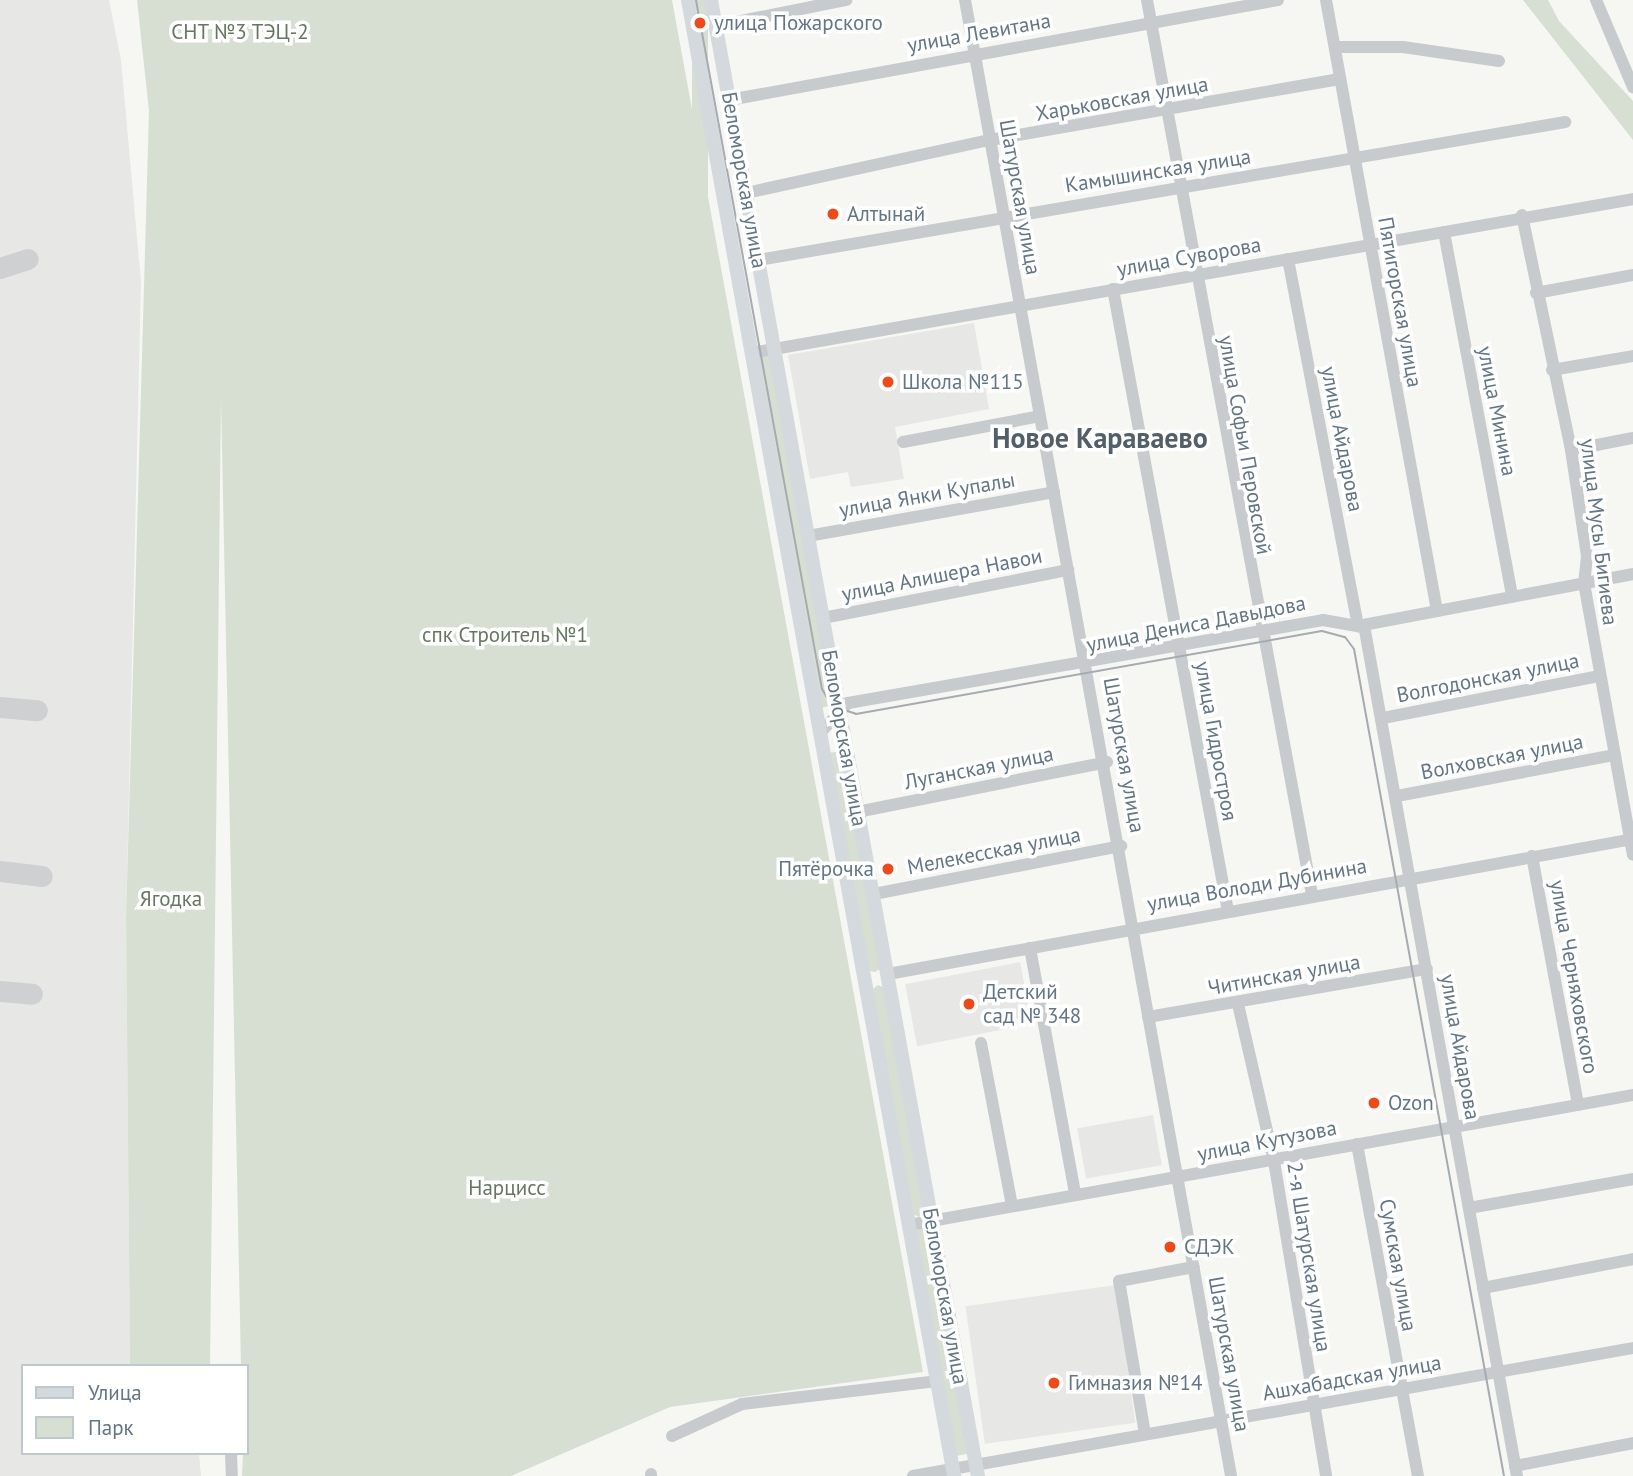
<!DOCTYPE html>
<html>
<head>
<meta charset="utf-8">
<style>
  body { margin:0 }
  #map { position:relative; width:1633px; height:1476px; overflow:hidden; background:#f6f6f2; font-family:"PT Sans",sans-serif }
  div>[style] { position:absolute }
  .built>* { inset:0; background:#e7e8e6; transform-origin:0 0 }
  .green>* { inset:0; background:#d7dfd3; transform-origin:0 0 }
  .taxiway>* { height:21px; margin:-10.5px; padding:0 10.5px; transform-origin:10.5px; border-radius:10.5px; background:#ced0d2 }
  .minor>* { height:12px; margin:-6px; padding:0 6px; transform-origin:6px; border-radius:6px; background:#c8cbce }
  .major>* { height:14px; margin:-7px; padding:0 7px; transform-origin:7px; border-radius:7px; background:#d3d9dd }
  .tram>* { height:2px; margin:-1px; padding:0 1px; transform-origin:1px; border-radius:1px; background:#a5abb1 }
  .dots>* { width:19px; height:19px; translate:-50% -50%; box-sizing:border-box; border:4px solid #fff; border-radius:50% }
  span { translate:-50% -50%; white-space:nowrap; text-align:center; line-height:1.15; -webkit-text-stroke:7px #fff; paint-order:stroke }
  .poi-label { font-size:21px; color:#627686 }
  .left { translate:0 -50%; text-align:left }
  .right { translate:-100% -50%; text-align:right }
  .park-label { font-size:21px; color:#63785e }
  .street-label { font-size:21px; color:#627686 }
  .district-label { font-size:28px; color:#515f6a; font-weight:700 }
  .legend { position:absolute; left:21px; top:1364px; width:228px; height:91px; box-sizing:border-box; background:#fff; border:2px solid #c0c8cf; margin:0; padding:9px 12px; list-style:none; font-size:21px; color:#627686 }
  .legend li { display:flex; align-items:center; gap:14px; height:35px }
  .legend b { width:35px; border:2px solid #c0c8cf }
</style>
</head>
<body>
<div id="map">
  <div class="built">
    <i style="clip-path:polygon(0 0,109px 0,121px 60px,141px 282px,126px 917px,130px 1366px,23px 1366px,23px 1453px,199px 1453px,201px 1476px,0 1476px)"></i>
    <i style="clip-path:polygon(974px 323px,989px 409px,895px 427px,904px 479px,851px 487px,848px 472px,810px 479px,788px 355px)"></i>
    <i style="left:1020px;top:962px;width:63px;height:117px;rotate:79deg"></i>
    <i style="left:1153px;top:1115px;width:51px;height:77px;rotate:80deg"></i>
    <i style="left:1116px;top:1285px;width:139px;height:152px;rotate:82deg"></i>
  </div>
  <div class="green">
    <i style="clip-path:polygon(137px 0,672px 0,923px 1372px,670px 1407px,511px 1476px,242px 1476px,247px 1366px,241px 1366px,221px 399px,210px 1366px,130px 1366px,126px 917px,149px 111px)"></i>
    <i style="left:692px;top:0;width:16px;height:352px"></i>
    <i style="clip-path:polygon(1523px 0,1548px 0,1559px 21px,1633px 101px,1633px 140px)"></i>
    <i style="left:771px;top:353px;width:358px;height:14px;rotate:80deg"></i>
    <i style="clip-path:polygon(841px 751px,880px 969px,875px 972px,870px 971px,828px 753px)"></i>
    <i style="clip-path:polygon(878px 985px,885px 988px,925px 1213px,919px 1217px,912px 1214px,873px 989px)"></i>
    <i style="clip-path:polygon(921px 1226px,928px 1230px,971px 1453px,956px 1456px,915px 1232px)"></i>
  </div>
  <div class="taxiway">
    <i style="left:0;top:268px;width:29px;rotate:-18deg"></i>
    <i style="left:0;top:707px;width:37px;rotate:5deg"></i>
    <i style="left:0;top:871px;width:42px;rotate:6.8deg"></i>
    <i style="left:0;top:991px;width:32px;rotate:5deg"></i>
  </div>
  <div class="minor">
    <i style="left:965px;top:0;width:1500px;rotate:79.78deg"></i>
    <i style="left:1147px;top:0;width:910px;rotate:79.55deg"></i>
    <i style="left:1326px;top:0;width:621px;rotate:79.7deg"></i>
    <i style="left:1596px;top:0;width:95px;rotate:67deg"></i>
    <i style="left:716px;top:26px;width:133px;rotate:-11.3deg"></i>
    <i style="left:1335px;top:47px;width:68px"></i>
    <i style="left:1403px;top:47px;width:97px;rotate:8.3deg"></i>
    <i style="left:729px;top:100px;width:558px;rotate:-10.32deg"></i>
    <i style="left:746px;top:193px;width:250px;rotate:-12.3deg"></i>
    <i style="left:990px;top:140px;width:355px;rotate:-9.9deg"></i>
    <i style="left:1522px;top:215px;width:240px;rotate:78.2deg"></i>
    <i style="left:1571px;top:450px;width:107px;rotate:81.4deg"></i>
    <i style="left:1587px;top:556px;width:27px;rotate:96deg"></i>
    <i style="left:1584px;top:583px;width:276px;rotate:79.8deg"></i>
    <i style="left:1444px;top:232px;width:371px;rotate:79.4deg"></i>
    <i style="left:1288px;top:259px;width:374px;rotate:79.2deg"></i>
    <i style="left:758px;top:260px;width:819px;rotate:-9.7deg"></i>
    <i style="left:1113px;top:289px;width:633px;rotate:79.53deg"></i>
    <i style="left:1536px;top:293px;width:99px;rotate:-10.5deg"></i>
    <i style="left:751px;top:353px;width:895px;rotate:-9.9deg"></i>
    <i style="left:1552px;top:370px;width:82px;rotate:-9.8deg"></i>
    <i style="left:903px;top:442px;width:139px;rotate:-10.7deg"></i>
    <i style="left:1571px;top:450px;width:63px;rotate:-11deg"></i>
    <i style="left:808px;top:536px;width:250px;rotate:-10.1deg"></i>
    <i style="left:823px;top:618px;width:250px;rotate:-11.1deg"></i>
    <i style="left:1364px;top:625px;width:865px;rotate:79.81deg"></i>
    <i style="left:1383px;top:718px;width:221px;rotate:-11deg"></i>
    <i style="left:820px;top:733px;width:41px;rotate:-47deg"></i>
    <i style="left:848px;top:703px;width:482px;rotate:-9.9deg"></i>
    <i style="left:1323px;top:620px;width:36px;rotate:10deg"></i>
    <i style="left:1358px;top:626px;width:280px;rotate:-10.7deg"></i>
    <i style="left:1397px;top:796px;width:222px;rotate:-10.7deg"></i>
    <i style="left:857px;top:812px;width:255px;rotate:-11.3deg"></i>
    <i style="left:1532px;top:856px;width:253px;rotate:79.5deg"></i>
    <i style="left:874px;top:894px;width:252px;rotate:-11deg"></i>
    <i style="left:1030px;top:948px;width:250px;rotate:79.6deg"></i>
    <i style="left:888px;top:974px;width:757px;rotate:-10.27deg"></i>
    <i style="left:1238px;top:1004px;width:161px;rotate:77.1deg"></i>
    <i style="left:1274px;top:1161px;width:319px;rotate:80.6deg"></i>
    <i style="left:1148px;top:1017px;width:283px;rotate:-9.8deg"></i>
    <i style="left:981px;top:1043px;width:166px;rotate:79.2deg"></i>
    <i style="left:1357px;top:1144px;width:338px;rotate:79.6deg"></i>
    <i style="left:1469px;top:1208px;width:167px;rotate:-10deg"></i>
    <i style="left:909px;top:1225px;width:736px;rotate:-10.18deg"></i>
    <i style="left:1483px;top:1288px;width:153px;rotate:-10.9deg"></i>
    <i style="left:1145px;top:1434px;width:155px;rotate:-99.6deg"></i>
    <i style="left:1119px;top:1281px;width:76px;rotate:-10.6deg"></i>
    <i style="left:672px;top:1436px;width:77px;rotate:-24.6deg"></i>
    <i style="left:742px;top:1404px;width:196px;rotate:-6.7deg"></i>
    <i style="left:231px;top:1453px;width:23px;rotate:88deg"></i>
    <i style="left:1515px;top:1466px;width:120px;rotate:-11deg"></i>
    <i style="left:651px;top:1474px;width:2px;rotate:90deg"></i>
    <i style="left:913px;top:1476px;width:731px;rotate:-10.08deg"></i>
  </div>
  <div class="major">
    <i style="left:688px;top:0;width:1500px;rotate:79.78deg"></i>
    <i style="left:711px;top:0;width:1500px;rotate:79.75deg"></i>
  </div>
  <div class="tram">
    <i style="left:696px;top:0;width:700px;rotate:79.64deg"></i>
    <i style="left:822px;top:689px;width:20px;rotate:60deg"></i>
    <i style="left:832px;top:706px;width:25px;rotate:18deg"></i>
    <i style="left:856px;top:714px;width:473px;rotate:-10.1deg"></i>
    <i style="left:1322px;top:631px;width:24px;rotate:15deg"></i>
    <i style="left:1345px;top:637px;width:15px;rotate:53deg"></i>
    <i style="left:1354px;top:649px;width:840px;rotate:79.72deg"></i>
  </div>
  <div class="dots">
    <i style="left:700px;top:23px;background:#f34815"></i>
    <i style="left:833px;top:214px;background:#f34815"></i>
    <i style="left:888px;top:382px;background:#f34815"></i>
    <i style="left:888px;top:869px;background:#f34815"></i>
    <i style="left:969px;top:1004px;background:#f34815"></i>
    <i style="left:1374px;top:1103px;background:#f34815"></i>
    <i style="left:1170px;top:1247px;background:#f34815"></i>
    <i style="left:1054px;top:1383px;background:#f34815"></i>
  </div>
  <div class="poi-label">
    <span class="left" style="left:714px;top:23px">улица Пожарского</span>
    <span class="left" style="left:847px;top:214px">Алтынай</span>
    <span class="left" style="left:902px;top:382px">Школа №115</span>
    <span class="right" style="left:874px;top:869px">Пятёрочка</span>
    <span class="left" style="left:983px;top:1004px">Детский<br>сад № 348</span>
    <span class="left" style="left:1388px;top:1103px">Ozon</span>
    <span class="left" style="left:1184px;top:1247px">СДЭК</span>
    <span class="left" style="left:1068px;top:1383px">Гимназия №14</span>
  </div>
  <div class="park-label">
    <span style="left:240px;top:32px">СНТ №3 ТЭЦ-2</span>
    <span style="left:505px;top:635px">спк Строитель №1</span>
    <span style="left:171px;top:899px">Ягодка</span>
    <span style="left:507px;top:1188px">Нарцисс</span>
  </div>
  <div class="street-label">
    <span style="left:979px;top:33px;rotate:-10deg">улица Левитана</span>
    <span style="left:1122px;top:99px;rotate:-10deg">Харьковская улица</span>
    <span style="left:1158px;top:171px;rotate:-9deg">Камышинская улица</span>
    <span style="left:744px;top:180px;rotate:80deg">Беломорская улица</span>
    <span style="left:1020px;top:197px;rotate:80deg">Шатурская улица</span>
    <span style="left:1189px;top:257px;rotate:-10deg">улица Суворова</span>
    <span style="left:1400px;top:302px;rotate:80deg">Пятигорская улица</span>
    <span style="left:1497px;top:411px;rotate:79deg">улица Минина</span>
    <span style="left:1342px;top:439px;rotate:79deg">улица Айдарова</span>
    <span style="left:1245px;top:445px;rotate:80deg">улица Софьи Перовской</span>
    <span style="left:927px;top:495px;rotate:-10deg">улица Янки Купалы</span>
    <span style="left:1599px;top:532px;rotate:83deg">улица Мусы Бигиева</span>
    <span style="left:942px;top:575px;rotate:-11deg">улица Алишера Навои</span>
    <span style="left:1196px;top:624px;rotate:-11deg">улица Дениса Давыдова</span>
    <span style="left:1488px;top:678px;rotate:-11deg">Волгодонская улица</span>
    <span style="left:844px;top:738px;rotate:80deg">Беломорская улица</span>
    <span style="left:1216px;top:741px;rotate:80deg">улица Гидростроя</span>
    <span style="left:1124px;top:755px;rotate:80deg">Шатурская улица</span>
    <span style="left:1502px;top:757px;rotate:-11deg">Волховская улица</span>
    <span style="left:979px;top:768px;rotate:-11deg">Луганская улица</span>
    <span style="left:994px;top:851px;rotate:-11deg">Мелекесская улица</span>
    <span style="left:1257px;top:885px;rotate:-10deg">улица Володи Дубинина</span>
    <span style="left:1284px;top:975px;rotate:-10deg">Читинская улица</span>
    <span style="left:1574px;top:977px;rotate:80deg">улица Черняховского</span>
    <span style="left:1460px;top:1047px;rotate:80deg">улица Айдарова</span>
    <span style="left:1267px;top:1141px;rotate:-11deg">улица Кутузова</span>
    <span style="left:1309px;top:1257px;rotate:81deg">2-я Шатурская улица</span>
    <span style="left:1398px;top:1265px;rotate:80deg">Сумская улица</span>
    <span style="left:945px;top:1296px;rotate:80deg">Беломорская улица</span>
    <span style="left:1229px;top:1354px;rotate:80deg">Шатурская улица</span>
    <span style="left:1352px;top:1378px;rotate:-10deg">Ашхабадская улица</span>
  </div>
  <div class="district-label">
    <span style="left:1100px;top:438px">Новое Караваево</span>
  </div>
  <ul class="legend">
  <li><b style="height:9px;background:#d3d9dd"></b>Улица</li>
  <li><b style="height:19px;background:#d7dfd3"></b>Парк</li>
  </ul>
</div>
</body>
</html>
